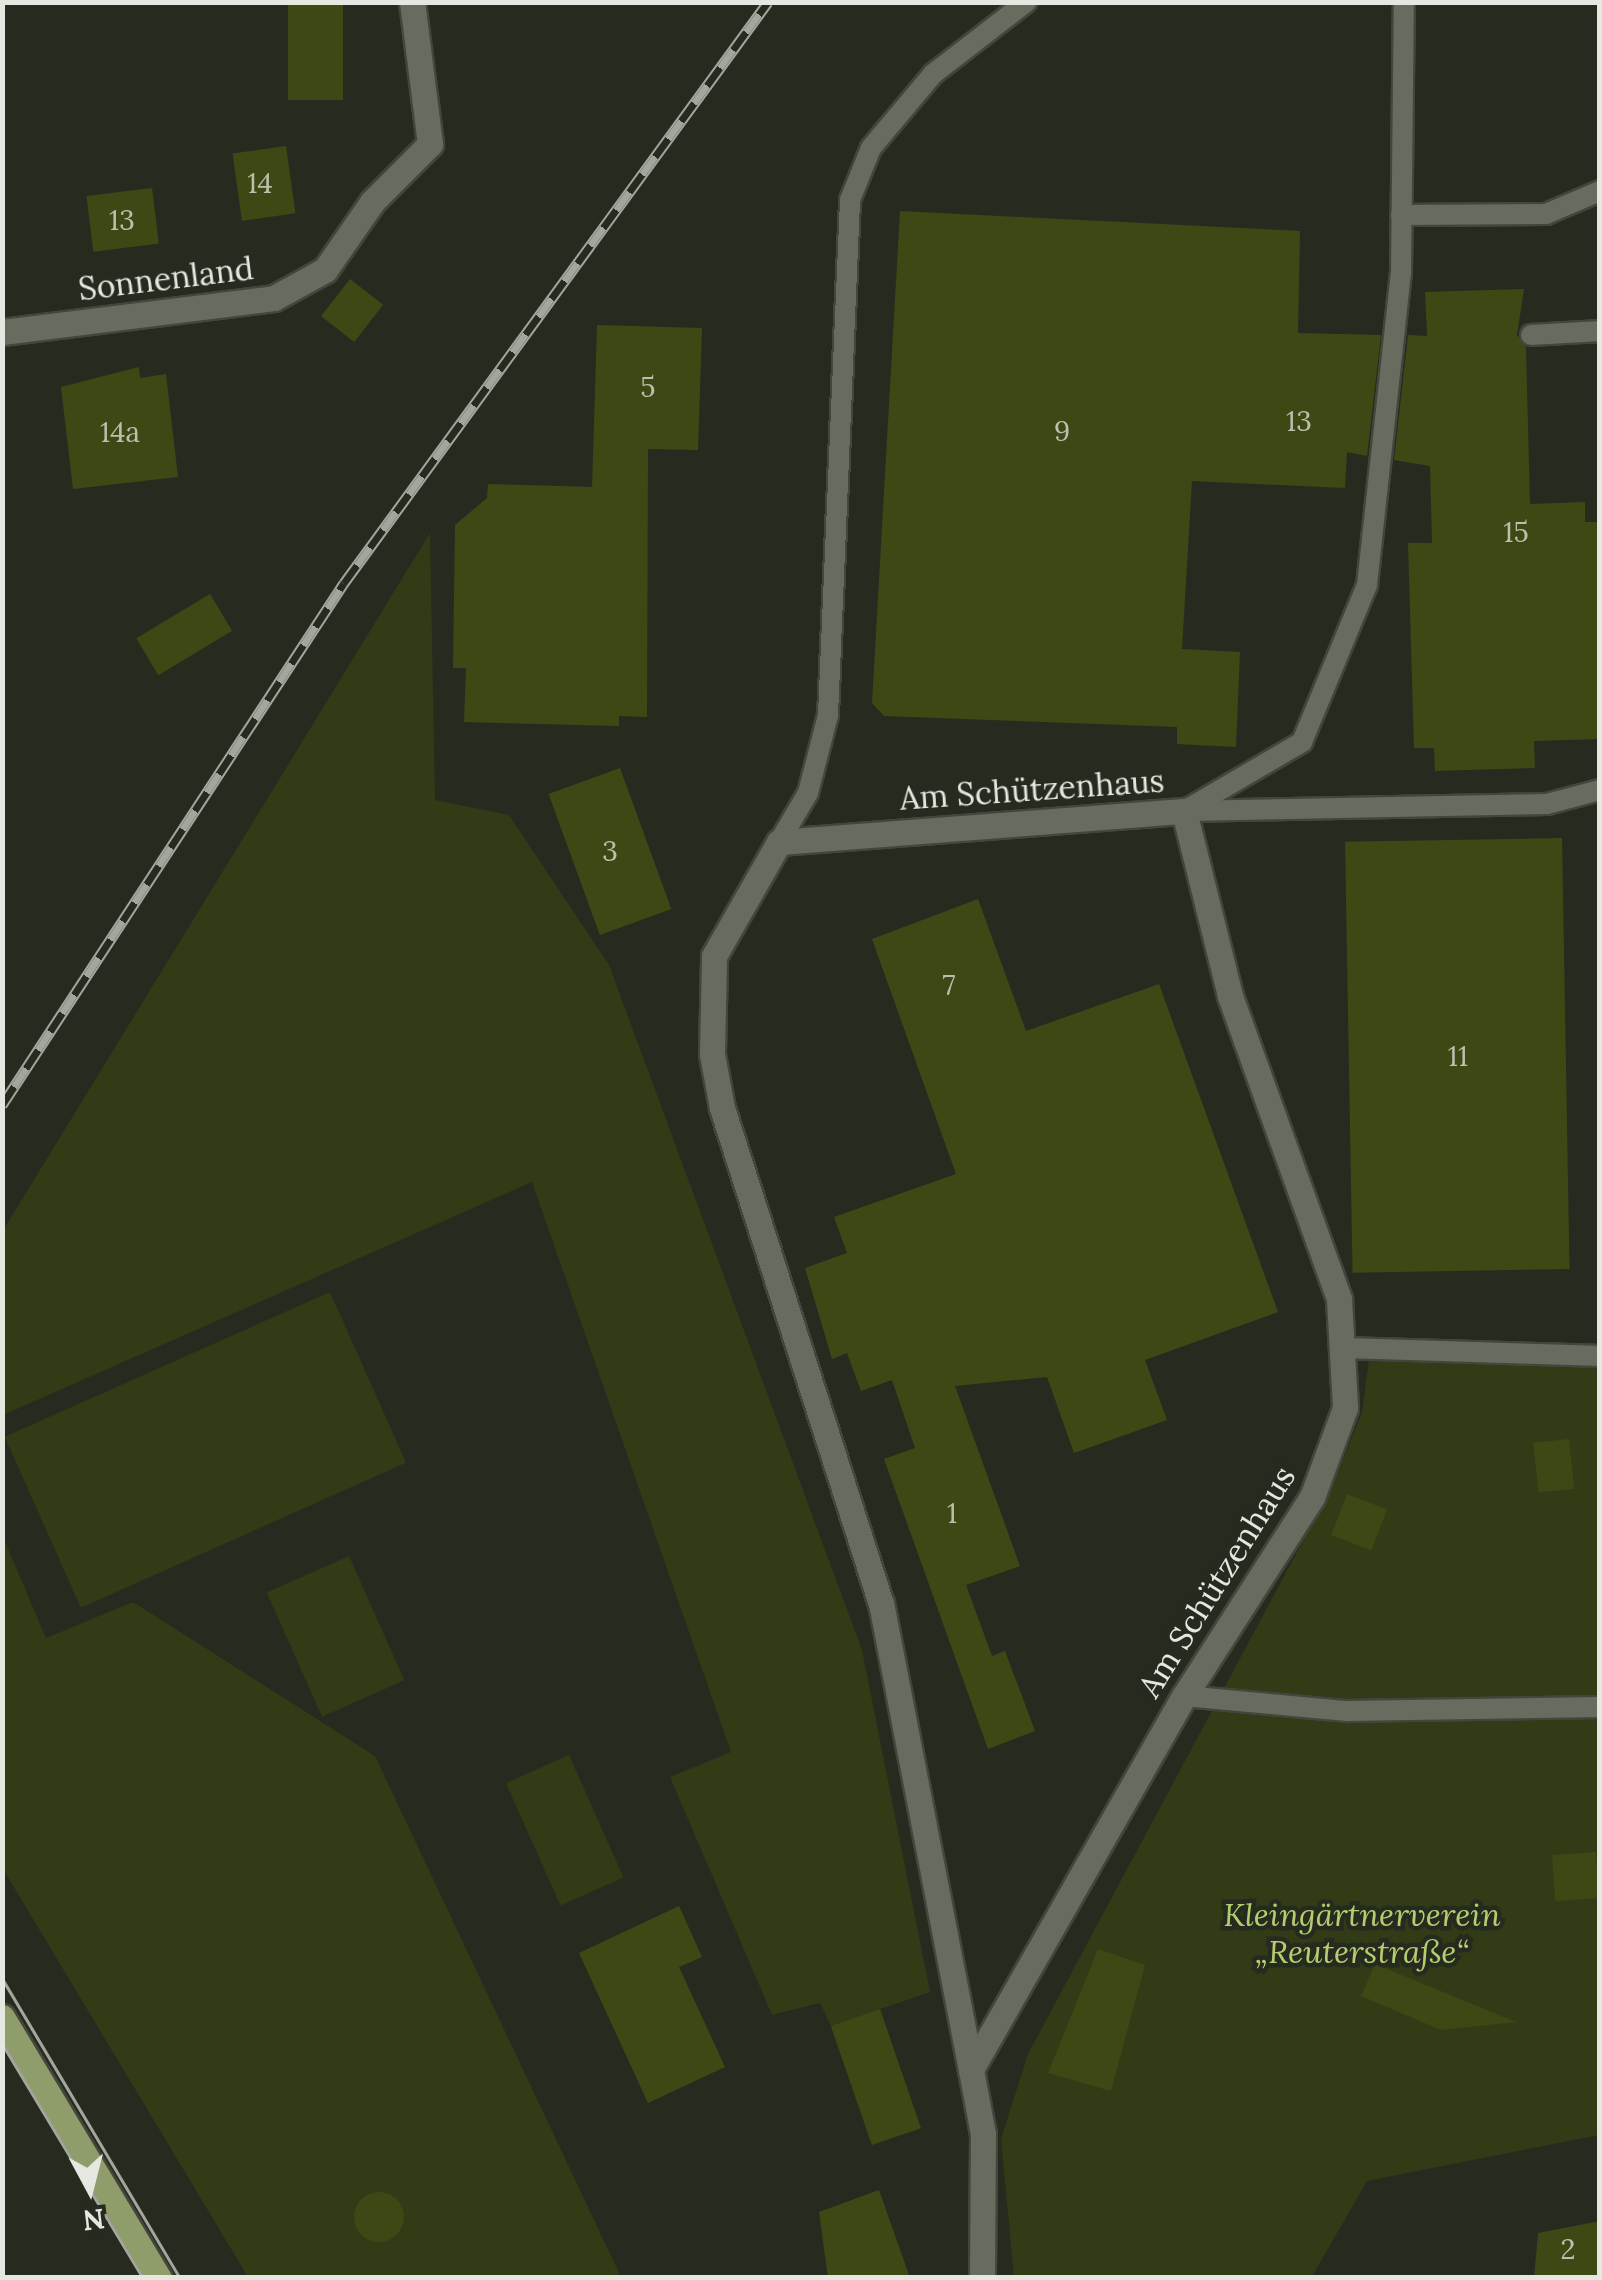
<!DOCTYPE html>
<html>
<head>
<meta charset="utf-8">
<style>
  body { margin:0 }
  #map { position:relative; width:1602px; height:2280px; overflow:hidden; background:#272b1f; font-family:Lora,serif }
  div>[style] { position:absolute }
  .green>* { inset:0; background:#313b16; transform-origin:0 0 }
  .building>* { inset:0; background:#3c4915; transform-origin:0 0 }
  .round { border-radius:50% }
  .roads { filter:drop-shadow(2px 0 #43463c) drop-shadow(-2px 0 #43463c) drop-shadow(0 2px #43463c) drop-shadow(0 -2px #43463c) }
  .service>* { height:20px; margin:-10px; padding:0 10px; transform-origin:10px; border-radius:10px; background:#686c5e }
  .minor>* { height:25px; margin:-12.5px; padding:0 12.5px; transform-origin:12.5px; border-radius:12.5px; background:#686c5e }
  .primary>* { height:25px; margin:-12.5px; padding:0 12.5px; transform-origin:12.5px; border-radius:12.5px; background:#8e9d69 }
  .tram>* { height:2.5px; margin:-1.25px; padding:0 1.25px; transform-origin:1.25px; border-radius:1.25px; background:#a3a69d }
  .rail>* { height:11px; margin-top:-5.5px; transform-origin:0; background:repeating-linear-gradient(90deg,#272b1f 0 22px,#a3a69d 0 44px); box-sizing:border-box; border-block:2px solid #a3a69d }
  span { translate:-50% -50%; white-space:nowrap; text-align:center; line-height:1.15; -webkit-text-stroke:9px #272b1f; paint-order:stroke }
  .number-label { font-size:28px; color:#bbc0ad }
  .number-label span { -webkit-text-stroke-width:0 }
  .street-label { font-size:32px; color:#e5e8e0 }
  .park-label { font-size:32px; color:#b3ce6f; font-style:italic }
  .frame { position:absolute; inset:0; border:5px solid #e5e8e0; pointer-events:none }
  .north { position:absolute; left:40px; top:2140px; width:100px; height:100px; -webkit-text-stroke:8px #272b1f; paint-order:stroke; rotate:173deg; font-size:28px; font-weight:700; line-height:40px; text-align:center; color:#e5e8e0 }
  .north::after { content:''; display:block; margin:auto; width:35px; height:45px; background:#e5e8e0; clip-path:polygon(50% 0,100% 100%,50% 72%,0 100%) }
</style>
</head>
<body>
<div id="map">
  <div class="green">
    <i style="clip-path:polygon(430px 533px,435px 800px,509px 815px,609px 965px,862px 1650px,930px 1992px,831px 2026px,820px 2003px,772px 2015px,670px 1777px,731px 1752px,532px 1182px,3px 1415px,2px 1232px)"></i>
    <i style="left:330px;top:1292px;width:187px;height:356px;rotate:66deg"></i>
    <i style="clip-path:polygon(1370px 1352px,1599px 1359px,1599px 2135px,1367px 2181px,1311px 2278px,1014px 2277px,1001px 2139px,1028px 2054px,1334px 1483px,1362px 1412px)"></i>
    <i style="clip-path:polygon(3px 1537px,46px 1638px,133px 1602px,375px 1756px,621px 2277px,248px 2277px,3px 1869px)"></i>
    <i style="left:349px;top:1556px;width:136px;height:90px;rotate:66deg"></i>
    <i style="left:569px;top:1755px;width:134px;height:69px;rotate:66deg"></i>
  </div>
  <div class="building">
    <i style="left:288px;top:2px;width:55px;height:98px"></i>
    <i style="left:286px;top:146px;width:68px;height:54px;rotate:82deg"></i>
    <i style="left:152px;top:188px;width:56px;height:66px;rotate:83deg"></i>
    <i style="clip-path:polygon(900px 211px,1300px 231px,1298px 333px,1381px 335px,1367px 456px,1347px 452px,1345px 488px,1192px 481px,1182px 649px,1240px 652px,1236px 747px,1177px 744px,1177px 727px,884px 716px,872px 703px)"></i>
    <i style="left:350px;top:279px;width:42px;height:47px;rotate:38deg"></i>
    <i style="clip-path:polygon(1524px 289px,1517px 335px,1526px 348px,1530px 504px,1585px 502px,1585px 522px,1600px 522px,1600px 739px,1534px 741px,1535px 768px,1435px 771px,1434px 748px,1414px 748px,1408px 543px,1432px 543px,1430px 466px,1394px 460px,1408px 335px,1427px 336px,1425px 292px)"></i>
    <i style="clip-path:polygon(597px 325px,702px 328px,698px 450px,648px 449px,647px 717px,619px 716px,619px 726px,464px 722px,466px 668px,453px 668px,455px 525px,487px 498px,488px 484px,592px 487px)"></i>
    <i style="clip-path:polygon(139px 367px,140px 378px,166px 374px,178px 477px,73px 489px,61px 387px)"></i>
    <i style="left:210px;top:594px;width:43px;height:86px;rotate:59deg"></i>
    <i style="left:620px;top:768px;width:150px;height:76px;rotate:70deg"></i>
    <i style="left:1562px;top:838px;width:431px;height:217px;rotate:89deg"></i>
    <i style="clip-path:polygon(978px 899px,1026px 1031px,1159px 984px,1278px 1312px,1145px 1360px,1167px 1420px,1074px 1453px,1047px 1377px,955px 1386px,1020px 1566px,966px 1585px,992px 1656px,1005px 1651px,1035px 1731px,988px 1749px,884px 1459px,915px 1448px,892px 1380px,861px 1391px,847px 1353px,832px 1359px,805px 1268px,847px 1253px,834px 1217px,956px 1174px,872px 939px)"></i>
    <i style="left:1569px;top:1439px;width:50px;height:36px;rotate:84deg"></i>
    <i style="left:1347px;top:1494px;width:43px;height:44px;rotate:21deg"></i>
    <i style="left:1596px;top:1852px;width:46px;height:44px;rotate:86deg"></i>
    <i style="clip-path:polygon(679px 1906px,702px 1957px,679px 1967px,725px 2067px,648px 2103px,579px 1953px)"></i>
    <i style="clip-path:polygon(1098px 1949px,1145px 1965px,1111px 2091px,1048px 2073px)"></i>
    <i style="clip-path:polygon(1375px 1964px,1516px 2022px,1441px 2030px,1361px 1996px)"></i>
    <i style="left:880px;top:2009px;width:126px;height:52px;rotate:71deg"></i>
    <i style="clip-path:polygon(879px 2190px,910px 2278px,828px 2278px,819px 2212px)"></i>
    <i class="round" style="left:354px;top:2192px;width:50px;height:50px"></i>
    <i style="clip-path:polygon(1600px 2221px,1600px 2278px,1534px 2278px,1538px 2233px)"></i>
  </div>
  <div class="roads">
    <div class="service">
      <i style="left:1401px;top:215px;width:145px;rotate:-0.4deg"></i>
      <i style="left:1546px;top:214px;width:59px;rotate:-23.1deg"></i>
      <i style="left:1531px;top:335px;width:69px;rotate:-3.3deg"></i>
      <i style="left:1184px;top:811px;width:137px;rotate:-30.3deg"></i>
      <i style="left:1302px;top:742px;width:170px;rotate:-67.5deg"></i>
      <i style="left:1367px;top:585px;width:313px;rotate:-83.8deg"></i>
      <i style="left:1401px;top:274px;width:272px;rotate:-89.4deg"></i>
      <i style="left:1186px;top:811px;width:361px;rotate:-1.1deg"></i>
      <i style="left:1547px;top:804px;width:55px;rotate:-14.8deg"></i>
      <i style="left:779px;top:842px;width:57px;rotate:-59.4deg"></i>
      <i style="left:808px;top:793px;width:81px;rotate:-75.6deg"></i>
      <i style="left:828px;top:715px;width:515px;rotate:-87.55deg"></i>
      <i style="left:850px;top:200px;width:56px;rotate:-68deg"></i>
      <i style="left:871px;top:148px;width:97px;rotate:-50deg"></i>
      <i style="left:933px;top:74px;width:118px;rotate:-37.7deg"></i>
      <i style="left:1347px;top:1348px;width:253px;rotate:1.8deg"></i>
      <i style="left:1184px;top:1696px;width:164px;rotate:5.3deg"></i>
      <i style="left:1347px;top:1711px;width:253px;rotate:-0.9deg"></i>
    </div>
    <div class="minor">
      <i style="left:2px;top:332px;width:274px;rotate:-7.1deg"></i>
      <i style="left:274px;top:298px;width:58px;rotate:-28.8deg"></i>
      <i style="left:325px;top:270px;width:83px;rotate:-55.3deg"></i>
      <i style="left:372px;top:202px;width:82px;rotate:-45deg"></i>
      <i style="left:430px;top:144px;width:143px;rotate:-97.2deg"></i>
      <i style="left:971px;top:2070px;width:475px;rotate:-100.9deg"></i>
      <i style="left:881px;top:1604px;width:521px;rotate:-107.77deg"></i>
      <i style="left:722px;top:1108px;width:55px;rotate:-100.5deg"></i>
      <i style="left:712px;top:1054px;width:98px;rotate:-88.8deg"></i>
      <i style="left:714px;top:956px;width:131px;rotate:-60.3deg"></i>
      <i style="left:779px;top:842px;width:406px;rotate:-4.4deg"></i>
      <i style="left:1184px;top:811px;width:191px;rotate:76deg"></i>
      <i style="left:1230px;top:996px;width:322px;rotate:70.2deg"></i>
      <i style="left:1339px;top:1299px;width:109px;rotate:86.8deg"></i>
      <i style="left:1345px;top:1408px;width:95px;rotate:110.3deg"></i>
      <i style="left:1312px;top:1497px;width:237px;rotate:122.7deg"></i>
      <i style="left:1184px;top:1696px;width:430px;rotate:119.7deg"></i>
      <i style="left:971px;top:2070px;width:65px;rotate:79.4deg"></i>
      <i style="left:983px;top:2134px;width:144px;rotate:90.4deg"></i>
    </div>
    <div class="primary">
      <i style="left:2px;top:2017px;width:305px;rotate:59deg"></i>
    </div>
  </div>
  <div class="tram">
    <i style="left:2px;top:1978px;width:349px;rotate:59.3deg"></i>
    <i style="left:2px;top:2043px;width:274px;rotate:59deg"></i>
  </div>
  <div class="rail">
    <i style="left:2px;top:1105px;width:624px;rotate:-56.77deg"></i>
    <i style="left:344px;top:583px;width:719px;rotate:-53.88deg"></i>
  </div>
  <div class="number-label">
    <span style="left:260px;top:183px">14</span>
    <span style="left:122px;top:220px">13</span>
    <span style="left:648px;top:387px">5</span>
    <span style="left:1299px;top:421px">13</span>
    <span style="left:1062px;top:431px">9</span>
    <span style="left:120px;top:432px">14a</span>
    <span style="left:1516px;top:532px">15</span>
    <span style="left:610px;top:851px">3</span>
    <span style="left:949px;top:985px">7</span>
    <span style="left:1458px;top:1056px">11</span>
    <span style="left:952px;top:1513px">1</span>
    <span style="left:1568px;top:2249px">2</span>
  </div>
  <div class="street-label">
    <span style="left:166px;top:279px;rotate:-7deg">Sonnenland</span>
    <span style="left:1032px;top:790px;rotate:-4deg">Am Schützenhaus</span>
    <span style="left:1217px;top:1582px;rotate:-58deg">Am Schützenhaus</span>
  </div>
  <div class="park-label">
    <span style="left:1362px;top:1934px">Kleingärtnerverein<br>„Reuterstraße“</span>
  </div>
  <div class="frame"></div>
  <div class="north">N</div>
</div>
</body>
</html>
